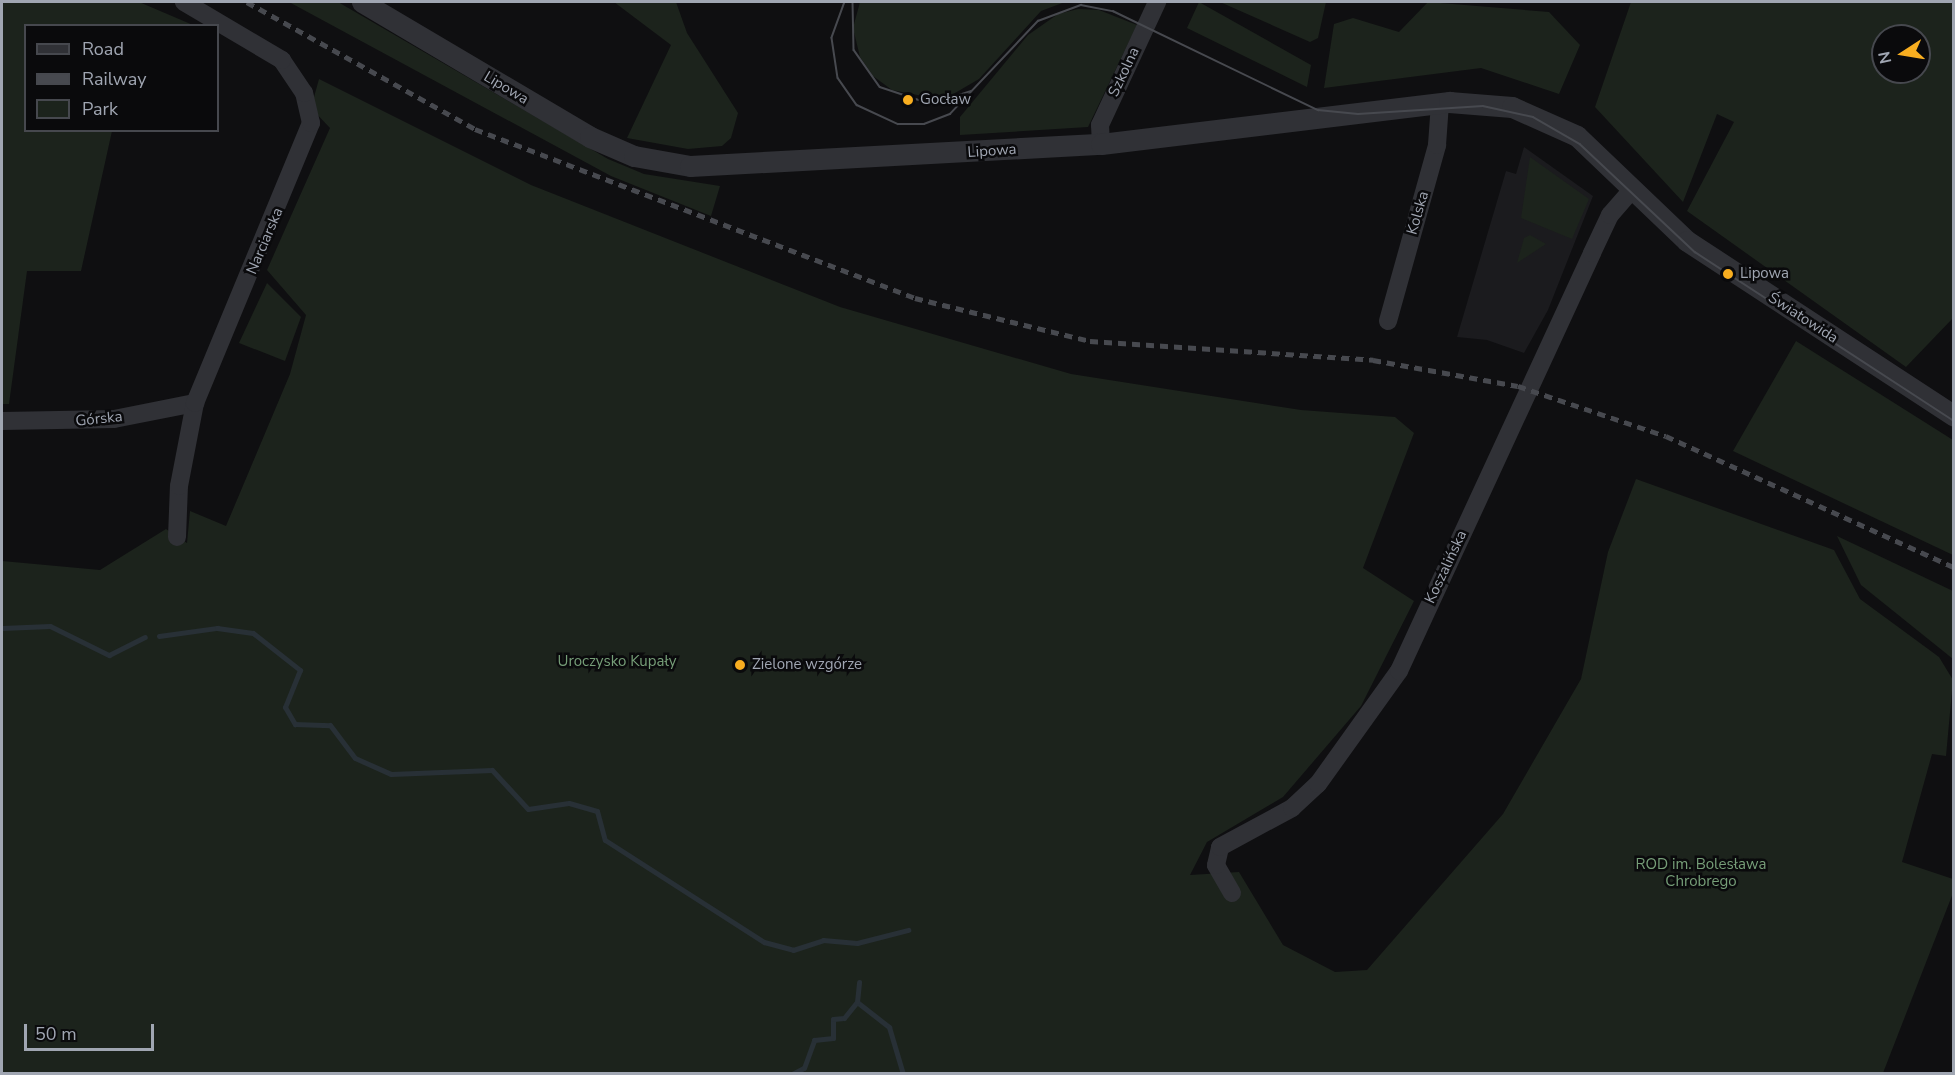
<!DOCTYPE html>
<html>
<head>
<meta charset="utf-8">
<style>
  body { margin:0 }
  #map { position:relative; width:1955px; height:1075px; overflow:hidden; background:#0f0f11; font-family:"Nunito Sans",sans-serif }
  div>[style] { position:absolute }
  .built>* { inset:0; background:#1b1b1e }
  .green>* { inset:0; background:#1c231c }
  .stream>* { height:5px; margin:-2.5px; padding:0 2.5px; transform-origin:2.5px; border-radius:2.5px; background:#283036 }
  .minor>* { height:18px; margin:-9px; padding:0 9px; transform-origin:9px; border-radius:9px; background:#303136 }
  .tertiary>* { height:21px; margin:-10.5px; padding:0 10.5px; transform-origin:10.5px; border-radius:10.5px; background:#303136 }
  .tram>* { height:1.5px; margin:-0.75px; padding:0 0.75px; transform-origin:0.75px; border-radius:0.75px; background:#47494f }
  .rail>* { height:4.5px; margin-top:-2.25px; transform-origin:0; background:repeating-linear-gradient(90deg,#47494f 0 8px,transparent 0 14px) }
  .dots>* { width:16px; height:16px; translate:-50% -50%; box-sizing:border-box; border:3px solid #0a0a0c; border-radius:50% }
  span { translate:-50% -50%; white-space:nowrap; text-align:center; line-height:1.15; -webkit-text-stroke:5px #0a0a0c; paint-order:stroke }
  .street-label { font-size:15px; color:#a0a6b2 }
  .poi-label { font-size:15px; color:#a0a6b2 }
  .left { translate:0 -50%; text-align:left }
  .park-label { font-size:15px; color:#769e78 }
  .frame { position:absolute; inset:0; border:3px solid #a0a6b2; pointer-events:none }
  .legend { position:absolute; left:24px; top:24px; width:195px; height:108px; box-sizing:border-box; background:#0a0a0c; border:2px solid #46484e; margin:0; padding:8px 10px; list-style:none; font-size:18px; color:#a0a6b2 }
  .legend li { display:flex; align-items:center; gap:12px; height:30px }
  .legend b { width:30px; border:2px solid #46484e }
  .north { position:absolute; left:1871px; top:24px; width:60px; height:60px; box-sizing:border-box; background:#0a0a0c; border:2px solid #46484e; border-radius:50%; rotate:258deg; font-size:16px; font-weight:700; line-height:24px; text-align:center; color:#a0a6b2 }
  .north::after { content:''; display:block; margin:auto; width:21px; height:27px; background:#f8ae20; clip-path:polygon(50% 0,100% 100%,50% 72%,0 100%) }
  .scale { position:absolute; left:24px; top:1024px; width:130px; height:27px; box-sizing:border-box; border:3px solid #a0a6b2; border-top:0; padding-left:8px; font-size:18px; line-height:21px; white-space:nowrap; color:#a0a6b2; -webkit-text-stroke:4px #0a0a0c; paint-order:stroke }
</style>
</head>
<body>
<div id="map">
  <div class="built">
    <i style="clip-path:polygon(1524px 147px,1593px 196px,1548px 310px,1524px 353px,1487px 340px,1457px 337px,1506px 171px,1516px 174px)"></i>
  </div>
  <div class="green">
    <i style="clip-path:polygon(2px 2px,139px 2px,193px 25px,26px 26px,26px 130px,112px 131px,81px 271px,27px 271px,9px 404px,2px 404px)"></i>
    <i style="clip-path:polygon(289px 2px,338px 2px,608px 159px,644px 174px,720px 186px,711px 216px,611px 176px)"></i>
    <i style="clip-path:polygon(614px 2px,676px 2px,687px 33px,738px 113px,731px 138px,722px 146px,688px 149px,627px 138px,671px 45px)"></i>
    <i style="clip-path:polygon(860px 2px,1065px 2px,1041px 11px,979px 79px,943px 100px,892px 90px,873px 76px,860px 57px,853px 28px)"></i>
    <i style="clip-path:polygon(1199px 2px,1311px 65px,1307px 87px,1187px 28px)"></i>
    <i style="clip-path:polygon(1220px 2px,1326px 2px,1318px 38px,1310px 42px)"></i>
    <i style="clip-path:polygon(1428px 2px,1549px 12px,1580px 45px,1559px 94px,1481px 68px,1324px 88px,1334px 24px,1353px 18px,1399px 32px)"></i>
    <i style="clip-path:polygon(evenodd,1631px 2px,1953px 2px,1953px 318px,1906px 367px,1687px 211px,1734px 122px,1717px 114px,1683px 202px,1595px 107px,1631px 2px,1883px 36px,1919px 36px,1919px 72px,1883px 72px,1883px 36px)"></i>
    <i style="clip-path:polygon(1078px 9px,1099px 10px,1137px 25px,1088px 127px,960px 135px,960px 117px,1028px 35px,1058px 14px)"></i>
    <i style="clip-path:polygon(319px 79px,531px 185px,840px 307px,1071px 374px,1301px 410px,1395px 417px,1414px 433px,1363px 568px,1414px 601px,1361px 706px,1283px 797px,1207px 842px,1190px 875px,1239px 872px,1283px 945px,1335px 972px,1367px 970px,1503px 814px,1581px 679px,1608px 552px,1636px 479px,1834px 550px,1860px 599px,1939px 657px,1953px 680px,1946px 756px,1932px 754px,1902px 862px,1953px 879px,1953px 893px,1883px 1073px,2px 1073px,2px 561px,100px 570px,166px 529px,187px 543px,190px 511px,226px 526px,290px 374px,306px 315px,267px 270px,330px 128px,311px 108px)"></i>
    <i style="clip-path:polygon(1530px 157px,1589px 199px,1572px 239px,1521px 218px)"></i>
    <i style="clip-path:polygon(1530px 235px,1546px 244px,1517px 263px,1524px 238px)"></i>
    <i style="clip-path:polygon(267px 283px,301px 317px,285px 361px,239px 343px)"></i>
    <i style="clip-path:polygon(1796px 341px,1953px 440px,1953px 555px,1733px 451px)"></i>
    <i style="clip-path:polygon(1837px 536px,1953px 591px,1953px 659px,1861px 585px)"></i>
  </div>
  <div class="stream">
    <i style="left:2px;top:628px;width:48px;rotate:-2.4deg"></i>
    <i style="left:50px;top:626px;width:66px;rotate:26.2deg"></i>
    <i style="left:109px;top:655px;width:40px;rotate:-26.6deg"></i>
    <i style="left:159px;top:636px;width:59px;rotate:-7.9deg"></i>
    <i style="left:217px;top:628px;width:36px;rotate:8deg"></i>
    <i style="left:253px;top:633px;width:60px;rotate:38.2deg"></i>
    <i style="left:300px;top:670px;width:40px;rotate:112deg"></i>
    <i style="left:285px;top:707px;width:20px;rotate:60deg"></i>
    <i style="left:295px;top:724px;width:35px;rotate:2deg"></i>
    <i style="left:330px;top:725px;width:41px;rotate:52.9deg"></i>
    <i style="left:355px;top:758px;width:39px;rotate:24deg"></i>
    <i style="left:391px;top:774px;width:101px;rotate:-2.3deg"></i>
    <i style="left:492px;top:770px;width:53px;rotate:47.3deg"></i>
    <i style="left:528px;top:809px;width:41px;rotate:-8.3deg"></i>
    <i style="left:569px;top:803px;width:29px;rotate:16deg"></i>
    <i style="left:597px;top:811px;width:30px;rotate:75deg"></i>
    <i style="left:605px;top:840px;width:189px;rotate:32.7deg"></i>
    <i style="left:764px;top:942px;width:30px;rotate:15deg"></i>
    <i style="left:793px;top:950px;width:32px;rotate:-18deg"></i>
    <i style="left:823px;top:940px;width:34px;rotate:5deg"></i>
    <i style="left:857px;top:943px;width:53px;rotate:-14.3deg"></i>
    <i style="left:857px;top:1002px;width:41px;rotate:38deg"></i>
    <i style="left:889px;top:1027px;width:49px;rotate:73.4deg"></i>
    <i style="left:792px;top:1074px;width:13px;rotate:-27deg"></i>
    <i style="left:804px;top:1068px;width:30px;rotate:-70deg"></i>
    <i style="left:814px;top:1040px;width:19px;rotate:-6deg"></i>
    <i style="left:833px;top:1038px;width:19px;rotate:-90deg"></i>
    <i style="left:833px;top:1019px;width:11px;rotate:-5deg"></i>
    <i style="left:844px;top:1018px;width:21px;rotate:-51deg"></i>
    <i style="left:857px;top:1002px;width:20px;rotate:-84deg"></i>
  </div>
  <div class="minor">
    <i style="left:1101px;top:144px;width:19px;rotate:-93deg"></i>
    <i style="left:1100px;top:125px;width:136px;rotate:-65.1deg"></i>
    <i style="left:1388px;top:321px;width:183px;rotate:-74.4deg"></i>
    <i style="left:1437px;top:145px;width:42px;rotate:-85.9deg"></i>
    <i style="left:2px;top:421px;width:112px;rotate:-1deg"></i>
    <i style="left:114px;top:419px;width:83px;rotate:-11.2deg"></i>
    <i style="left:177px;top:537px;width:51px;rotate:-87.8deg"></i>
    <i style="left:179px;top:486px;width:85px;rotate:-79.1deg"></i>
    <i style="left:195px;top:403px;width:303px;rotate:-67.5deg"></i>
    <i style="left:311px;top:123px;width:31px;rotate:-103deg"></i>
    <i style="left:304px;top:93px;width:40px;rotate:-124deg"></i>
    <i style="left:282px;top:60px;width:114px;rotate:-149.4deg"></i>
    <i style="left:1232px;top:893px;width:32px;rotate:-120deg"></i>
    <i style="left:1216px;top:865px;width:18px;rotate:-77deg"></i>
    <i style="left:1220px;top:847px;width:82px;rotate:-28.4deg"></i>
    <i style="left:1292px;top:808px;width:35px;rotate:-43deg"></i>
    <i style="left:1318px;top:784px;width:139px;rotate:-54.4deg"></i>
    <i style="left:1399px;top:671px;width:460px;rotate:-65.2deg"></i>
    <i style="left:1592px;top:253px;width:42px;rotate:-64.7deg"></i>
    <i style="left:1610px;top:215px;width:33px;rotate:-49deg"></i>
  </div>
  <div class="tertiary">
    <i style="left:362px;top:2px;width:265px;rotate:30.6deg"></i>
    <i style="left:590px;top:137px;width:48px;rotate:23.4deg"></i>
    <i style="left:634px;top:156px;width:57px;rotate:10.1deg"></i>
    <i style="left:690px;top:166px;width:412px;rotate:-3.1deg"></i>
    <i style="left:1101px;top:144px;width:351px;rotate:-6.9deg"></i>
    <i style="left:1449px;top:102px;width:63px;rotate:4.5deg"></i>
    <i style="left:1512px;top:107px;width:71px;rotate:24deg"></i>
    <i style="left:1577px;top:136px;width:152px;rotate:43.7deg"></i>
    <i style="left:1687px;top:241px;width:319px;rotate:33.2deg"></i>
  </div>
  <div class="tram">
    <i style="left:845px;top:2px;width:38px;rotate:110deg"></i>
    <i style="left:832px;top:38px;width:40px;rotate:81.5deg"></i>
    <i style="left:838px;top:78px;width:33px;rotate:55deg"></i>
    <i style="left:857px;top:105px;width:45px;rotate:24.9deg"></i>
    <i style="left:898px;top:124px;width:26px"></i>
    <i style="left:924px;top:124px;width:28px;rotate:-21deg"></i>
    <i style="left:950px;top:114px;width:128px;rotate:-46.6deg"></i>
    <i style="left:1038px;top:21px;width:46px;rotate:-20.4deg"></i>
    <i style="left:1081px;top:5px;width:33px;rotate:11deg"></i>
    <i style="left:1113px;top:11px;width:228px;rotate:25.8deg"></i>
    <i style="left:1318px;top:110px;width:40px;rotate:5.7deg"></i>
    <i style="left:1358px;top:114px;width:125px;rotate:-3.7deg"></i>
    <i style="left:1483px;top:106px;width:51px;rotate:12.4deg"></i>
    <i style="left:1533px;top:117px;width:54px;rotate:29.9deg"></i>
    <i style="left:1580px;top:144px;width:158px;rotate:43.2deg"></i>
    <i style="left:1695px;top:252px;width:309px;rotate:33.1deg"></i>
    <i style="left:853px;top:2px;width:48px;rotate:88.8deg"></i>
    <i style="left:854px;top:50px;width:45px;rotate:54.9deg"></i>
    <i style="left:880px;top:87px;width:54px;rotate:18.4deg"></i>
    <i style="left:931px;top:104px;width:42px;rotate:-18deg"></i>
  </div>
  <div class="rail">
    <i style="left:247px;top:2px;width:261px;rotate:29.1deg"></i>
    <i style="left:475px;top:129px;width:471px;rotate:21deg"></i>
    <i style="left:915px;top:298px;width:180px;rotate:13.8deg"></i>
    <i style="left:1090px;top:341px;width:284px;rotate:3.8deg"></i>
    <i style="left:1373px;top:360px;width:147px;rotate:10.2deg"></i>
    <i style="left:1518px;top:386px;width:156px;rotate:18.7deg"></i>
    <i style="left:1666px;top:436px;width:316px;rotate:24.5deg"></i>
  </div>
  <div class="dots">
    <i style="left:908px;top:100px;background:#f8ae20"></i>
    <i style="left:1728px;top:274px;background:#f8ae20"></i>
    <i style="left:740px;top:665px;background:#f8ae20"></i>
  </div>
  <div class="street-label">
    <span style="left:1124px;top:72px;rotate:-65deg">Szkolna</span>
    <span style="left:506px;top:88px;rotate:31deg">Lipowa</span>
    <span style="left:992px;top:151px;rotate:-4deg">Lipowa</span>
    <span style="left:1418px;top:213px;rotate:-74deg">Kolska</span>
    <span style="left:265px;top:241px;rotate:-67deg">Narciarska</span>
    <span style="left:1803px;top:318px;rotate:33deg">Światowida</span>
    <span style="left:99px;top:419px;rotate:-6deg">Górska</span>
    <span style="left:1446px;top:567px;rotate:-65deg">Koszalińska</span>
  </div>
  <div class="poi-label">
    <span class="left" style="left:920px;top:100px">Gocław</span>
    <span class="left" style="left:1740px;top:274px">Lipowa</span>
    <span class="left" style="left:752px;top:665px">Zielone wzgórze</span>
  </div>
  <div class="park-label">
    <span style="left:617px;top:662px">Uroczysko Kupały</span>
    <span style="left:1701px;top:873px">ROD im. Bolesława<br>Chrobrego</span>
  </div>
  <div class="frame"></div>
  <ul class="legend">
  <li><b style="height:8px;background:#303136"></b>Road</li>
  <li><b style="height:8px;background:#47494f"></b>Railway</li>
  <li><b style="height:16px;background:#1c231c"></b>Park</li>
  </ul>
  <div class="north">N</div>
  <div class="scale">50 m</div>
</div>
</body>
</html>
